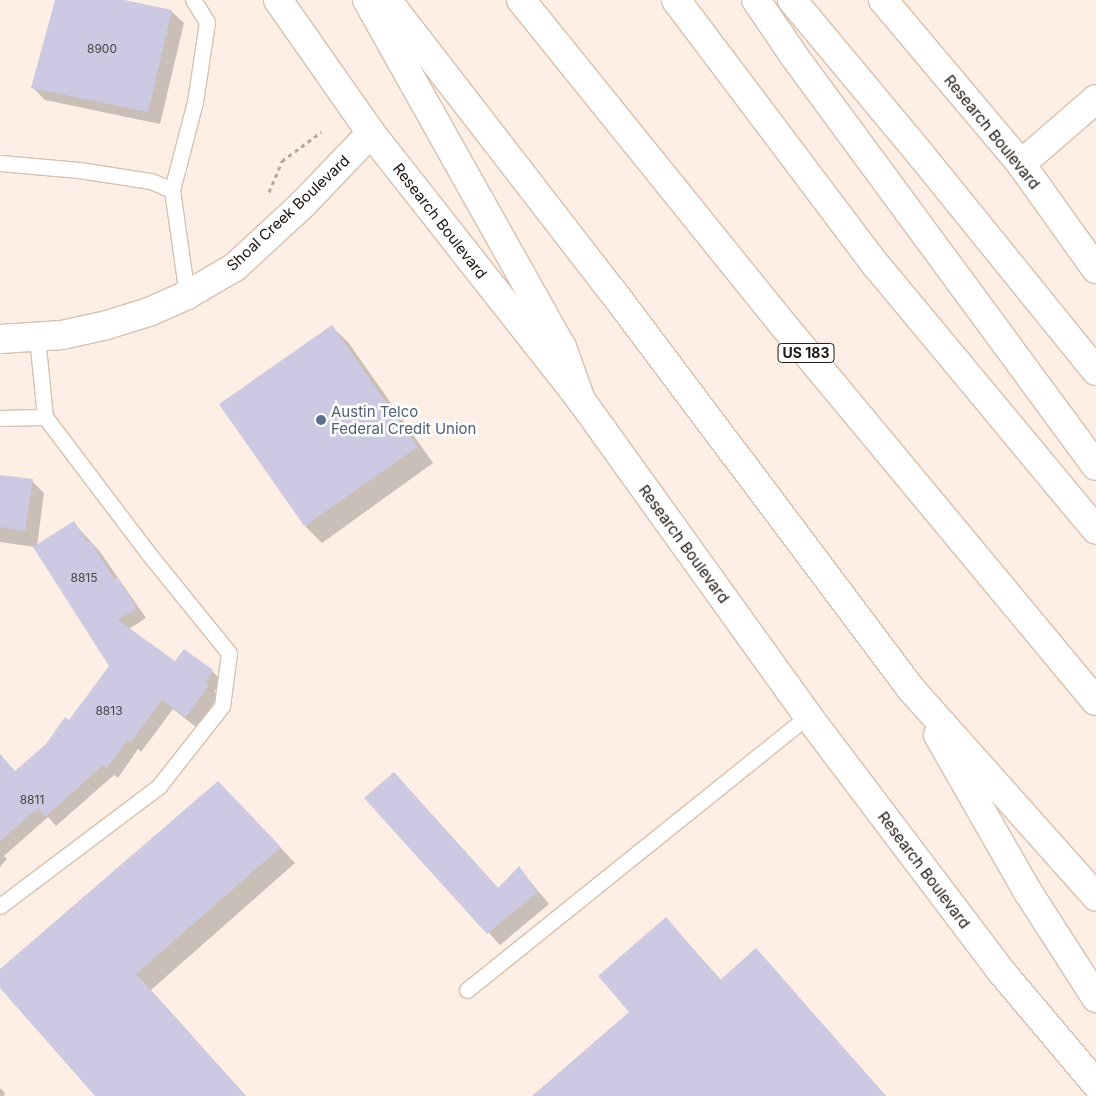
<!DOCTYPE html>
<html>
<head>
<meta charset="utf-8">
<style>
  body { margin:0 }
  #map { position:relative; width:1096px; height:1096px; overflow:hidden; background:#fdefe5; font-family:Inter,sans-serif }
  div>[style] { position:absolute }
  .shadow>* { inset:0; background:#0003 }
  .building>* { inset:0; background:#cdc9e2; transform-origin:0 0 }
  .path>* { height:3px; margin-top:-1.5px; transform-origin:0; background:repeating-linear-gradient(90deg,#b4a8a0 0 4px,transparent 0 8px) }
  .roads { filter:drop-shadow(1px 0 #d7c1b0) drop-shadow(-1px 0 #d7c1b0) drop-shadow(0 1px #d7c1b0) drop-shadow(0 -1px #d7c1b0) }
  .service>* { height:15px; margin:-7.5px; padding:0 7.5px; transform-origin:7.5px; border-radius:7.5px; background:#fff }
  .minor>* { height:28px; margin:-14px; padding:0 14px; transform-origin:14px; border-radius:14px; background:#fff }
  .tertiary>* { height:28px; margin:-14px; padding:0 14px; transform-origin:14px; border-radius:14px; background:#fff }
  .secondary>* { height:28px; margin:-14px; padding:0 14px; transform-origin:14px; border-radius:14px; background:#fff }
  .motorway>* { height:28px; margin:-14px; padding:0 14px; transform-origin:14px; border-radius:14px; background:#fff }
  .dots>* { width:14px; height:14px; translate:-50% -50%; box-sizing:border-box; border:2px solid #fff; border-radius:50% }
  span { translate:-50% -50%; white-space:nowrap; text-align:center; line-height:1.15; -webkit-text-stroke:5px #fff; paint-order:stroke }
  .number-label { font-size:12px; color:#4a4344 }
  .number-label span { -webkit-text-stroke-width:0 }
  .shield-label span { padding:1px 4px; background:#fff; border:1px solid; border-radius:4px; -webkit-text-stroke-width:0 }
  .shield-label { font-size:14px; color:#1e1610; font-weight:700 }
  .street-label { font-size:15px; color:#1e1610 }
  .service-label { font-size:15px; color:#4e5e75 }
  .left { translate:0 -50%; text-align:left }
</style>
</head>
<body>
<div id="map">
  <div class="shadow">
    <i style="clip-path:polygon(56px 0,118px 0,171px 11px,184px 23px,160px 124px,45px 100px,33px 88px)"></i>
    <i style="clip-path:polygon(332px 327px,348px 342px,433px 463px,322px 543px,306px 527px)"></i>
    <i style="clip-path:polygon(0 476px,32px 481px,44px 493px,37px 546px,74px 523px,100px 552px,146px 618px,129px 629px,175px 663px,212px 671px,222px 681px,214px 692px,219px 696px,196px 727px,173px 709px,141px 752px,138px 749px,118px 778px,114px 775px,56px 826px,48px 817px,4px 856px,7px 859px,0 867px,0 771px,16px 772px,47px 744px,69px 722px,110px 666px,35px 547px,0 542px)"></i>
    <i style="clip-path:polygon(394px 773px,499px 889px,519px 868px,549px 904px,500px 945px,366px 798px)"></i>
    <i style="clip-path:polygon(233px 798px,295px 863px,151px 990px,246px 1096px,97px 1096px,0 986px,0 971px)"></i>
    <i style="clip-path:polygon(666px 919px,721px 980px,756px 950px,886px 1096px,534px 1096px,631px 1012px)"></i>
    <i style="clip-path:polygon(0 1088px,5px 1093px,4px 1096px,0 1096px)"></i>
  </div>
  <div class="building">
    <i style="clip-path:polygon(55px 0,124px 0,172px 10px,148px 112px,31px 88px)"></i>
    <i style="left:332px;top:325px;width:149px;height:138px;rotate:55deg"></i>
    <i style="clip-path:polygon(0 475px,33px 479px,25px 531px,0 527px)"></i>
    <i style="clip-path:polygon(74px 521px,87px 542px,90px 540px,114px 579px,117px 577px,137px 608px,118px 620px,175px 661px,184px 649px,213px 670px,205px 682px,209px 685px,186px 717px,162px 700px,131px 742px,127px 740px,107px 768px,103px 765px,45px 817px,38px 808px,0 841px,0 754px,15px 771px,46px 744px,65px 717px,69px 720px,109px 666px,33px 547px)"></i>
    <i style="clip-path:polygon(394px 772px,498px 888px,519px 866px,538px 892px,487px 934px,364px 798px)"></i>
    <i style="clip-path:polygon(218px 781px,281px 847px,136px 974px,246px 1096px,95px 1096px,0 988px,0 969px)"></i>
    <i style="clip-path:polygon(666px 917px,720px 980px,756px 948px,886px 1096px,532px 1096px,629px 1012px,598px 976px)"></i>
  </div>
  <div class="path">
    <i style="left:269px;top:192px;width:34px;rotate:-67deg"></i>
    <i style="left:282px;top:161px;width:49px;rotate:-36.6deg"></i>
  </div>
  <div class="roads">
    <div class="service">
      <i style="left:0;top:163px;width:79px;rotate:5.1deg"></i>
      <i style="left:79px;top:170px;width:73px;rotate:8.7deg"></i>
      <i style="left:151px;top:181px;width:23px;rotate:23deg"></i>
      <i style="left:172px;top:190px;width:106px;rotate:81.9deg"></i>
      <i style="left:172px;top:190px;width:91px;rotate:-75.4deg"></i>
      <i style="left:195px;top:102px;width:81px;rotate:-81.5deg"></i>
      <i style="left:207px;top:22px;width:26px;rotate:-122deg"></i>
      <i style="left:0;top:418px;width:45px;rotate:-1.3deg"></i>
      <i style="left:0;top:906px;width:199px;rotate:-37deg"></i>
      <i style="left:159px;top:786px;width:102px;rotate:-51.8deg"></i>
      <i style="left:222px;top:706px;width:53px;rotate:-82.5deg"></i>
      <i style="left:229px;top:653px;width:129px;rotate:-129deg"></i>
      <i style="left:148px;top:553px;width:171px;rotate:-127.1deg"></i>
      <i style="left:45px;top:417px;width:80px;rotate:-95.7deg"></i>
      <i style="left:467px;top:990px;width:437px;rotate:-38.8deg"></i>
    </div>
    <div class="minor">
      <i style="left:1021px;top:164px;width:99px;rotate:-40.9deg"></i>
    </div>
    <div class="tertiary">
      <i style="left:0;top:339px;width:62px;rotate:-3.7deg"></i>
      <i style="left:62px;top:335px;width:46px;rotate:-12.5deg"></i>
      <i style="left:107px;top:325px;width:44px;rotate:-17.2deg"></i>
      <i style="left:149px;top:312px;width:42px;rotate:-24.1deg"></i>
      <i style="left:187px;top:295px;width:56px;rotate:-30.3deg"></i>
      <i style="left:235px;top:267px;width:94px;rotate:-42.8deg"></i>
      <i style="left:304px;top:203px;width:97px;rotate:-46.3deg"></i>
    </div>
    <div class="secondary">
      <i style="left:278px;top:0;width:162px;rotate:55deg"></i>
      <i style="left:371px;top:133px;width:340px;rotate:51.8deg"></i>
      <i style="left:581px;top:400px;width:389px;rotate:54.3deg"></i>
      <i style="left:808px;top:716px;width:318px;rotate:52.9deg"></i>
      <i style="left:1000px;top:970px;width:149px;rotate:49.9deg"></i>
      <i style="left:883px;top:0;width:214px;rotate:49.9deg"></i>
      <i style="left:1021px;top:164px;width:129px;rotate:54.5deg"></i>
    </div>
    <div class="motorway">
      <i style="left:367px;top:0;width:398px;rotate:60.7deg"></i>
      <i style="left:562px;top:347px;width:56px;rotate:70.3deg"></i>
      <i style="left:387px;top:0;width:369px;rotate:52.3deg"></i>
      <i style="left:613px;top:292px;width:496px;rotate:53.1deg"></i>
      <i style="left:911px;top:689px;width:278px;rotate:48.3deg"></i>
      <i style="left:521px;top:0;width:420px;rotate:51.1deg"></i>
      <i style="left:785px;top:327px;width:486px;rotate:50.3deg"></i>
      <i style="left:676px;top:0;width:332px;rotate:53deg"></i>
      <i style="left:876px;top:265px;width:344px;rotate:50.3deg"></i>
      <i style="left:756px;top:0;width:68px;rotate:55.8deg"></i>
      <i style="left:794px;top:56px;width:509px;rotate:53.63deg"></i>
      <i style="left:792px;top:0;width:202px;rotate:50.2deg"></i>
      <i style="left:921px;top:155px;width:278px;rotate:51deg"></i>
      <i style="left:938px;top:735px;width:181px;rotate:60.2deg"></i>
      <i style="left:1028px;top:892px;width:126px;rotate:57.3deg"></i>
    </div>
  </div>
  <div class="dots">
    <i style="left:321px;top:420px;background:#5c6f8a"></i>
  </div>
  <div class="number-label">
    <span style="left:102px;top:49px">8900</span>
    <span style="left:84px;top:578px">8815</span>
    <span style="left:109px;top:711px">8813</span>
    <span style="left:32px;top:800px">8811</span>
  </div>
  <div class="shield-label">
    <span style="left:806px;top:353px">US 183</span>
  </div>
  <div class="street-label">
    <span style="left:992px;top:132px;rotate:51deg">Research Boulevard</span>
    <span style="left:288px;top:213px;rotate:-43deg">Shoal Creek Boulevard</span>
    <span style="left:440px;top:221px;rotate:52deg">Research Boulevard</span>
    <span style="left:684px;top:544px;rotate:54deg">Research Boulevard</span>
    <span style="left:924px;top:870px;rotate:53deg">Research Boulevard</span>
  </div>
  <div class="service-label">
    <span class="left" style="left:331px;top:420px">Austin Telco<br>Federal Credit Union</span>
  </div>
</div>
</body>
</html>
